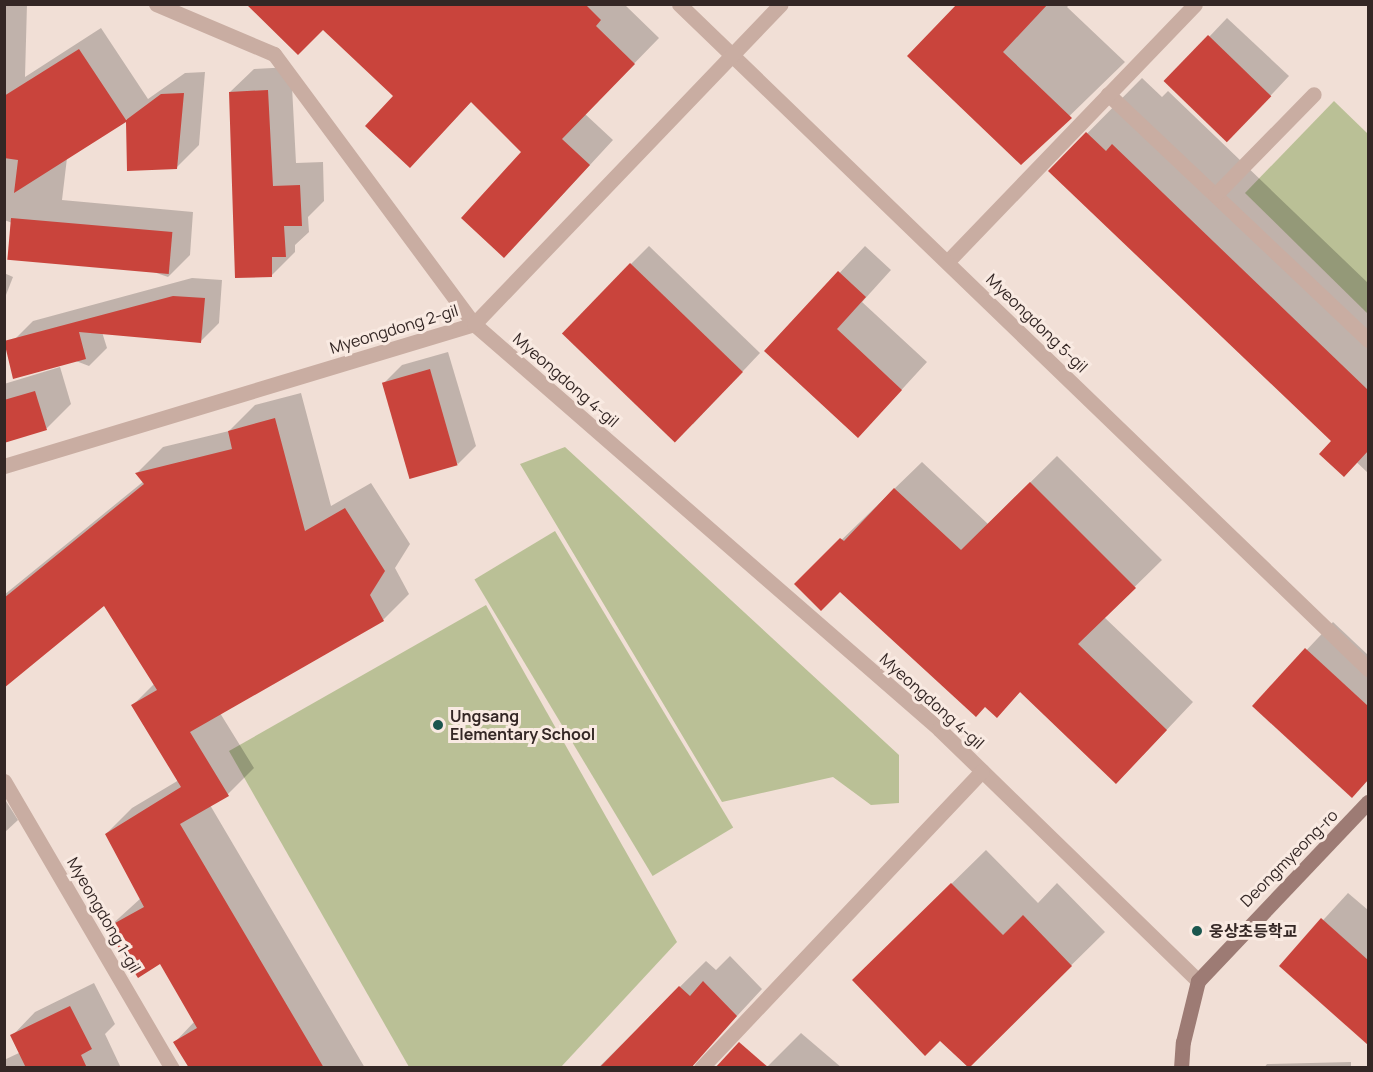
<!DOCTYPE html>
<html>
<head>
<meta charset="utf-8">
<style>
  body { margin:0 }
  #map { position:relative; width:1373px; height:1072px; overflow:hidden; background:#f1dfd6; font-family:Manrope,"Noto Sans KR",sans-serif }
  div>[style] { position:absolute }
  .green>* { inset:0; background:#bac096; transform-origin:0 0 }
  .shadow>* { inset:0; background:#0003 }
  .building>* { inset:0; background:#c9443c; transform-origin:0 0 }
  .lane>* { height:15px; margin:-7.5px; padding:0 7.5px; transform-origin:7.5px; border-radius:7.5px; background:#c9ada2 }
  .street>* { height:15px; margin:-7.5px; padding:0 7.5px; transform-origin:7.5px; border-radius:7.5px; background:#c9ada2 }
  .secondary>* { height:15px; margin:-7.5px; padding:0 7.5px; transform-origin:7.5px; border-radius:7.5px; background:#9d7b74 }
  .dots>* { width:16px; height:16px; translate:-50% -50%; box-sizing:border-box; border:3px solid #f9eae2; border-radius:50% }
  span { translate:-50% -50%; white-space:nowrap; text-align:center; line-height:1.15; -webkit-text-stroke:6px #f9eae2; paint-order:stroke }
  .street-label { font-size:16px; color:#342725 }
  .poi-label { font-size:16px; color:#342725; font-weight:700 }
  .left { translate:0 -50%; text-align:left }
  .frame { position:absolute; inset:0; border:6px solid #342725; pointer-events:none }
</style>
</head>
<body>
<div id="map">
  <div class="green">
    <i style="clip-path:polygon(1334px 101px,1368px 134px,1368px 314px,1245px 193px)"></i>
    <i style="clip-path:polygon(565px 447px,899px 755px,899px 803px,871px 805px,833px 777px,722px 802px,520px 464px)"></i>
    <i style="left:555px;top:531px;width:346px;height:94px;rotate:59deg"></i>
    <i style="clip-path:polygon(486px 605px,677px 942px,561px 1067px,409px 1067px,229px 751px)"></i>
  </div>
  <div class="shadow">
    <i style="clip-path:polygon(4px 4px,27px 4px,25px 77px,101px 28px,148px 99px,185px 73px,205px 72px,199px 145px,177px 167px,129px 170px,127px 119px,67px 158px,62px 200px,193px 212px,190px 255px,168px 277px,4px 220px)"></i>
    <i style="clip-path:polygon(251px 4px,624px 4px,659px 38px,585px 114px,613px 140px,529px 231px,523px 152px,472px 101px,410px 166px,396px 96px,323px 28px)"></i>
    <i style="clip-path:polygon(959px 4px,1070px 4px,1067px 7px,1125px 62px,1021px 163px)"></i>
    <i style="clip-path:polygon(1227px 18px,1289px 76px,1247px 121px,1209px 37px)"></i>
    <i style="clip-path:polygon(291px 67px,296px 163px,323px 162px,324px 201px,308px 217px,309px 232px,295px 245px,295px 252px,272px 275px,230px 92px,254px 69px)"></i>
    <i style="clip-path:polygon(1142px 78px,1162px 97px,1168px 91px,1368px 283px,1368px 473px,1050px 171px)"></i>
    <i style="clip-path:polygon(649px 246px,760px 353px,693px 424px,631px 264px)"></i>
    <i style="clip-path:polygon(865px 246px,891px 270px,862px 302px,927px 362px,884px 409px,766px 351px)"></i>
    <i style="clip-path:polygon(4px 273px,13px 277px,4px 300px)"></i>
    <i style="clip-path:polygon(192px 278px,222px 280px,219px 323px,201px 341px,102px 332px,107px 348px,89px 366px,16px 338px,33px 321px)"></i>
    <i style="clip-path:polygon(448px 352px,476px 446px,458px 464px,384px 383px,402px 365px)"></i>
    <i style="clip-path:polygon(60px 367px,71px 404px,47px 428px,4px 441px,4px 384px)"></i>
    <i style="clip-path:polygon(301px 393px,331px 506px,371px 483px,410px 544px,395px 568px,409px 594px,383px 620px,220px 713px,254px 768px,228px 794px,210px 805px,365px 1068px,190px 1068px,175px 1042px,195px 1021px,161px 962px,108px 928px,141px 898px,106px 834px,132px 808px,179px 780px,133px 705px,154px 684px,105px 604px,4px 686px,4px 595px,144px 481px,137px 473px,163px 447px,229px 431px,255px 405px)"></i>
    <i style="clip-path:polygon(1057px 456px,1162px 560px,1104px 617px,1193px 702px,1143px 755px,1021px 691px,997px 716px,840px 590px,796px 584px,922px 462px,988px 524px)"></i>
    <i style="clip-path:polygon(1333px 622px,1368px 655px,1368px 780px,1352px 796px,1254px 706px)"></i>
    <i style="clip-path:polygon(4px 798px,18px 820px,4px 833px)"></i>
    <i style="clip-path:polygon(986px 850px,1038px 903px,1057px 883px,1105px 932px,968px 1067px,940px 1039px,887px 947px)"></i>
    <i style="clip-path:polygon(1348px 893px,1368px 910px,1368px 1043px,1281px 966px)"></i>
    <i style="clip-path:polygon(730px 956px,762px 989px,689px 1068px,598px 1068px,706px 961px,716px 970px)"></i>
    <i style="clip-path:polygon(94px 983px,115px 1024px,105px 1034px,121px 1068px,4px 1068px,4px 1060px,21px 1052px,12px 1036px,35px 1012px)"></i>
    <i style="clip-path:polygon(801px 1033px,842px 1068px,766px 1068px)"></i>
    <i style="clip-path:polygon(1351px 1062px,1351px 1068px,1264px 1068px,1267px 1064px)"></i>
  </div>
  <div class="building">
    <i style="clip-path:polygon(246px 4px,585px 4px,601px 20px,596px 26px,635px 64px,562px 139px,590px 165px,504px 258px,461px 218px,521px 152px,471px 102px,410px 168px,365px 126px,393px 96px,323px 30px,298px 55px)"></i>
    <i style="clip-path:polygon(957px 4px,1048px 4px,1003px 52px,1072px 118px,1021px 165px,907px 56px)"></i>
    <i style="left:1208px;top:35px;width:88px;height:64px;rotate:44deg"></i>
    <i style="clip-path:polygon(79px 49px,126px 120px,161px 94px,184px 93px,177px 169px,127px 171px,126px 122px,14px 193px,18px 160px,4px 158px,4px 96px)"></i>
    <i style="clip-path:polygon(268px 90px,273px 186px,300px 185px,302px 226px,284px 226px,286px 257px,272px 257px,272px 277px,235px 278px,229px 92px)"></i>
    <i style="clip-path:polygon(1086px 132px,1106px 151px,1112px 144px,1368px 390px,1368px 451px,1344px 477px,1319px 454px,1331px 441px,1048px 171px)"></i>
    <i style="left:11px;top:218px;width:162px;height:42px;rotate:5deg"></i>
    <i style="left:630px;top:263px;width:157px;height:98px;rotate:44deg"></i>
    <i style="clip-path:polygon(838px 271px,866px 297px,837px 329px,902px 390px,858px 438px,764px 351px)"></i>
    <i style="clip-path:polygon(173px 296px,205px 298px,201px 343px,79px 332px,86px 359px,13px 379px,4px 341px)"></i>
    <i style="left:430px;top:369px;width:100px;height:50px;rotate:74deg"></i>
    <i style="clip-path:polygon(35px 391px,47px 430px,4px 443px,4px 400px)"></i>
    <i style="clip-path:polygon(275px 418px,305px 531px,345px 508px,385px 571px,370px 595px,384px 621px,190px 732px,229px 796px,180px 824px,324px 1068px,189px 1068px,173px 1042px,197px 1028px,160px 964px,138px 978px,106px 928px,144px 907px,105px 834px,181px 787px,131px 705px,157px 690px,104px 606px,4px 688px,4px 598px,144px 484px,135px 473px,232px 449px,228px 431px)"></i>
    <i style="clip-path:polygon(1030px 482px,1136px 588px,1078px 644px,1167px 730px,1116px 784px,1020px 692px,997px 718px,985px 707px,976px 717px,840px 592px,821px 611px,794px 584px,840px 538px,844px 541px,894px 488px,961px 550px)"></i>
    <i style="clip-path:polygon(1305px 648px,1368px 706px,1368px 780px,1352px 798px,1252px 706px)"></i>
    <i style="clip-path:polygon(951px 883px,1003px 935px,1023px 915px,1072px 966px,969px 1068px,940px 1041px,925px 1056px,852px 980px)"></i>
    <i style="clip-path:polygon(1321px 918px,1368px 960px,1368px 1045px,1279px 966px)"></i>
    <i style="clip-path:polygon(703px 981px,737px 1016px,691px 1068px,599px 1068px,679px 986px,690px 996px)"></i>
    <i style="clip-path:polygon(70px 1006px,92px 1049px,81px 1055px,87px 1068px,26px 1068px,10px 1035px)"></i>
    <i style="clip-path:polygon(739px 1042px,769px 1068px,715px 1068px)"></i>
  </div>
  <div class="lane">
    <i style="left:1108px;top:94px;width:358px;rotate:43.4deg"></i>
    <i style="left:1215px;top:195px;width:141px;rotate:-45.6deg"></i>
    <i style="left:948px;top:261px;width:356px;rotate:-46.1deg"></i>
  </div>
  <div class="street">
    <i style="left:156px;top:4px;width:128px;rotate:23deg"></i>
    <i style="left:274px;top:54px;width:336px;rotate:53.5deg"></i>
    <i style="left:474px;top:324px;width:617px;rotate:41.05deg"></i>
    <i style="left:939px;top:729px;width:361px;rotate:44.2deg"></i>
    <i style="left:679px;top:4px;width:958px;rotate:43.98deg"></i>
    <i style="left:4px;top:466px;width:491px;rotate:-16.8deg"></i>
    <i style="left:474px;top:324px;width:443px;rotate:-46.2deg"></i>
    <i style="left:4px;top:781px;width:333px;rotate:59.7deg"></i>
    <i style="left:701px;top:1068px;width:409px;rotate:-46.6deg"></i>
  </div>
  <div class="secondary">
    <i style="left:1181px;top:1068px;width:26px;rotate:-86deg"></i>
    <i style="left:1183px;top:1042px;width:63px;rotate:-76.2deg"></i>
    <i style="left:1198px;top:981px;width:247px;rotate:-46.5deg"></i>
  </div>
  <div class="dots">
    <i style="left:438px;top:725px;background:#1a564e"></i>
    <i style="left:1197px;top:931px;background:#1a564e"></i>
  </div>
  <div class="street-label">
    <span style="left:1037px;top:323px;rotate:44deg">Myeongdong 5-gil</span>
    <span style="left:394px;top:329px;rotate:-17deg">Myeongdong 2-gil</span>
    <span style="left:566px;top:380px;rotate:41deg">Myeongdong 4-gil</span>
    <span style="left:932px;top:701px;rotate:42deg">Myeongdong 4-gil</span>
    <span style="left:1289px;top:858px;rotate:-45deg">Deongmyeong-ro</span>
    <span style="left:104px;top:915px;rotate:60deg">Myeongdong 1-gil</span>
  </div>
  <div class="poi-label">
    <span class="left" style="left:450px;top:725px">Ungsang<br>Elementary School</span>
    <span class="left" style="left:1209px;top:931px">웅상초등학교</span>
  </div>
  <div class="frame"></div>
</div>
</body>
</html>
